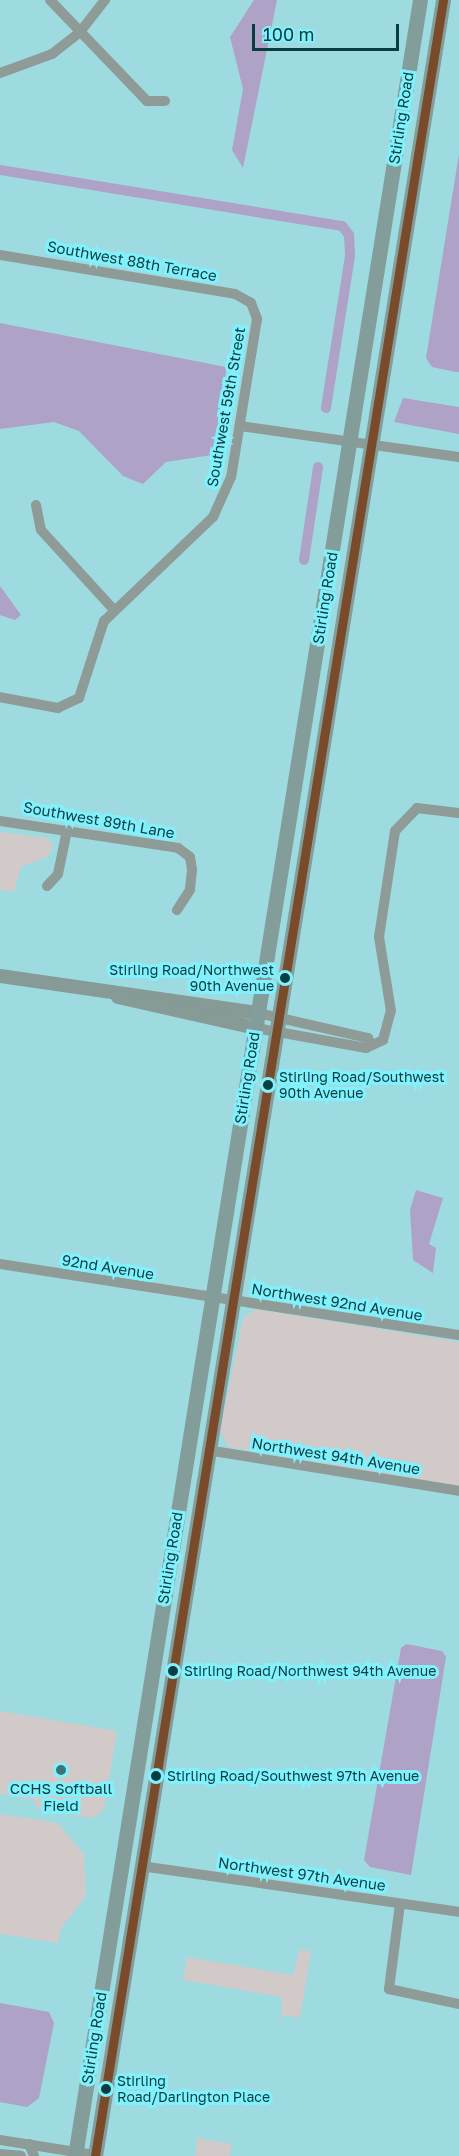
<!DOCTYPE html>
<html>
<head>
<meta charset="utf-8">
<style>
  body { margin:0 }
  #map { position:relative; width:459px; height:2156px; overflow:hidden; background:#9ddbe1; font-family:"Golos Text",sans-serif }
  div>[style] { position:absolute }
  .green>* { inset:0; background:#d2c9c9 }
  .water>* { inset:0; background:#aea2c6 }
  .canal>* { height:10px; margin:-5px; padding:0 5px; transform-origin:5px; border-radius:5px; background:#aea2c6 }
  .street>* { height:10px; margin:-5px; padding:0 5px; transform-origin:5px; border-radius:5px; background:#8e9b97 }
  .secondary>* { height:14px; margin:-7px; padding:0 7px; transform-origin:7px; border-radius:7px; background:#869a96 }
  .primary>* { height:15px; margin:-7.5px; padding:0 7.5px; transform-origin:7.5px; border-radius:7.5px; background:#839e9a }
  .bus-1>* { height:9px; margin:-4.5px; padding:0 4.5px; transform-origin:4.5px; border-radius:4.5px; background:#7a4b2a }
  .dots>* { width:16px; height:16px; translate:-50% -50%; box-sizing:border-box; border:3px solid #81f2fd; border-radius:50% }
  span { translate:-50% -50%; white-space:nowrap; text-align:center; line-height:1.15; -webkit-text-stroke:6px #81f2fd; paint-order:stroke }
  .bus-label { font-size:14px; color:#083d42 }
  .right { translate:-100% -50%; text-align:right }
  .left { translate:0 -50%; text-align:left }
  .street-label { font-size:15px; color:#083d42 }
  .poi-label { font-size:15px; color:#083d42 }
  .scale { position:absolute; left:252px; top:24px; width:147px; height:27px; box-sizing:border-box; border:3px solid #083d42; border-top:0; padding-left:8px; font-size:18px; line-height:21px; white-space:nowrap; color:#083d42; -webkit-text-stroke:4px #81f2fd; paint-order:stroke }
</style>
</head>
<body>
<div id="map">
  <div class="green">
    <i style="clip-path:polygon(0 832px,48px 838px,53px 847px,47px 857px,21px 867px,14px 892px,0 890px)"></i>
    <i style="clip-path:polygon(255px 1309px,459px 1342px,459px 1486px,228px 1447px,220px 1431px,243px 1319px)"></i>
    <i style="clip-path:polygon(0 1711px,117px 1731px,104px 1810px,93px 1818px,38px 1809px,34px 1800px,0 1794px)"></i>
    <i style="clip-path:polygon(0 1814px,58px 1823px,84px 1855px,86px 1896px,61px 1928px,58px 1943px,0 1934px)"></i>
    <i style="clip-path:polygon(300px 1949px,311px 1951px,300px 2018px,283px 2015px,281px 2027px,282px 1997px,183px 1980px,187px 1957px,293px 1975px)"></i>
    <i style="clip-path:polygon(197px 2138px,232px 2144px,229px 2156px,195px 2156px)"></i>
  </div>
  <div class="water">
    <i style="clip-path:polygon(254px 0,277px 0,243px 168px,232px 150px,243px 89px,230px 37px)"></i>
    <i style="clip-path:polygon(459px 154px,459px 372px,456px 372px,432px 367px,426px 358px)"></i>
    <i style="clip-path:polygon(0 323px,226px 367px,224px 418px,212px 455px,166px 462px,143px 484px,123px 476px,79px 431px,54px 422px,0 429px)"></i>
    <i style="clip-path:polygon(403px 398px,459px 407px,459px 434px,394px 422px)"></i>
    <i style="clip-path:polygon(0 586px,21px 615px,15px 620px,0 615px)"></i>
    <i style="clip-path:polygon(416px 1190px,443px 1198px,429px 1244px,436px 1248px,433px 1273px,413px 1260px,410px 1210px)"></i>
    <i style="clip-path:polygon(406px 1644px,442px 1651px,446px 1657px,411px 1875px,370px 1867px,364px 1860px,401px 1648px)"></i>
    <i style="clip-path:polygon(0 2003px,49px 2012px,54px 2023px,39px 2098px,27px 2107px,0 2102px)"></i>
  </div>
  <div class="canal">
    <i style="left:0;top:170px;width:347px;rotate:9.3deg"></i>
    <i style="left:342px;top:226px;width:11px;rotate:52deg"></i>
    <i style="left:349px;top:235px;width:21px;rotate:87deg"></i>
    <i style="left:350px;top:256px;width:154px;rotate:99deg"></i>
    <i style="left:304px;top:560px;width:94px;rotate:-81.4deg"></i>
  </div>
  <div class="street">
    <i style="left:50px;top:0;width:140px;rotate:46.2deg"></i>
    <i style="left:147px;top:101px;width:18px"></i>
    <i style="left:0;top:73px;width:55px;rotate:-20.1deg"></i>
    <i style="left:52px;top:54px;width:36px;rotate:-38deg"></i>
    <i style="left:80px;top:32px;width:41px;rotate:-52deg"></i>
    <i style="left:0;top:255px;width:238px;rotate:9.4deg"></i>
    <i style="left:235px;top:294px;width:18px;rotate:29deg"></i>
    <i style="left:251px;top:303px;width:17px;rotate:69deg"></i>
    <i style="left:257px;top:319px;width:160px;rotate:99.3deg"></i>
    <i style="left:231px;top:477px;width:44px;rotate:114.2deg"></i>
    <i style="left:213px;top:517px;width:151px;rotate:136.3deg"></i>
    <i style="left:104px;top:621px;width:81px;rotate:108deg"></i>
    <i style="left:79px;top:698px;width:23px;rotate:155deg"></i>
    <i style="left:58px;top:708px;width:59px;rotate:-169.3deg"></i>
    <i style="left:240px;top:426px;width:221px;rotate:8.1deg"></i>
    <i style="left:36px;top:505px;width:25px;rotate:79deg"></i>
    <i style="left:41px;top:530px;width:108px;rotate:47.6deg"></i>
    <i style="left:0;top:821px;width:180px;rotate:8.6deg"></i>
    <i style="left:178px;top:848px;width:15px;rotate:37deg"></i>
    <i style="left:190px;top:857px;width:13px;rotate:81deg"></i>
    <i style="left:192px;top:870px;width:20px;rotate:96deg"></i>
    <i style="left:190px;top:890px;width:24px;rotate:123deg"></i>
    <i style="left:47px;top:886px;width:16px;rotate:-47deg"></i>
    <i style="left:58px;top:874px;width:45px;rotate:-78.4deg"></i>
    <i style="left:258px;top:1013px;width:113px;rotate:12.8deg"></i>
    <i style="left:368px;top:1038px;width:5px;rotate:68deg"></i>
    <i style="left:256px;top:1028px;width:112px;rotate:10.3deg"></i>
    <i style="left:366px;top:1048px;width:19px;rotate:-25deg"></i>
    <i style="left:383px;top:1040px;width:30px;rotate:-75deg"></i>
    <i style="left:391px;top:1011px;width:75px;rotate:-99.2deg"></i>
    <i style="left:379px;top:937px;width:107px;rotate:-81.4deg"></i>
    <i style="left:395px;top:831px;width:32px;rotate:-46deg"></i>
    <i style="left:417px;top:808px;width:42px;rotate:6.8deg"></i>
    <i style="left:0;top:1264px;width:464px;rotate:8.8deg"></i>
    <i style="left:207px;top:1450px;width:255px;rotate:9.2deg"></i>
    <i style="left:141px;top:1866px;width:321px;rotate:8.2deg"></i>
    <i style="left:400px;top:1904px;width:86px;rotate:97.4deg"></i>
    <i style="left:389px;top:1989px;width:72px;rotate:12.1deg"></i>
    <i style="left:0;top:2140px;width:96px;rotate:9deg"></i>
    <i style="left:29px;top:2144px;width:13px;rotate:67deg"></i>
    <i style="left:0;top:2154px;width:21px;rotate:5deg"></i>
  </div>
  <div class="secondary">
    <i style="left:0;top:976px;width:261px;rotate:8.2deg"></i>
    <i style="left:118px;top:997px;width:141px;rotate:12.7deg"></i>
  </div>
  <div class="primary">
    <i style="left:75px;top:2156px;width:2183px;rotate:-80.91deg"></i>
    <i style="left:95px;top:2156px;width:2184px;rotate:-80.83deg"></i>
  </div>
  <div class="bus-1">
    <i style="left:95px;top:2156px;width:2184px;rotate:-80.83deg"></i>
  </div>
  <div class="dots">
    <i style="left:285px;top:978px;background:#083d42"></i>
    <i style="left:268px;top:1085px;background:#083d42"></i>
    <i style="left:173px;top:1671px;background:#083d42"></i>
    <i style="left:61px;top:1770px;background:#3c747a"></i>
    <i style="left:156px;top:1776px;background:#083d42"></i>
    <i style="left:106px;top:2089px;background:#083d42"></i>
  </div>
  <div class="bus-label">
    <span class="right" style="left:274px;top:978px">Stirling Road/Northwest<br>90th Avenue</span>
    <span class="left" style="left:279px;top:1085px">Stirling Road/Southwest<br>90th Avenue</span>
    <span class="left" style="left:184px;top:1671px">Stirling Road/Northwest 94th Avenue</span>
    <span class="left" style="left:167px;top:1776px">Stirling Road/Southwest 97th Avenue</span>
    <span class="left" style="left:117px;top:2089px">Stirling<br>Road/Darlington Place</span>
  </div>
  <div class="street-label">
    <span style="left:401px;top:118px;rotate:-81deg">Stirling Road</span>
    <span style="left:132px;top:261px;rotate:10deg">Southwest 88th Terrace</span>
    <span style="left:226px;top:407px;rotate:-80deg">Southwest 59th Street</span>
    <span style="left:325px;top:598px;rotate:-81deg">Stirling Road</span>
    <span style="left:99px;top:820px;rotate:10deg">Southwest 89th Lane</span>
    <span style="left:247px;top:1078px;rotate:-81deg">Stirling Road</span>
    <span style="left:108px;top:1267px;rotate:9deg">92nd Avenue</span>
    <span style="left:337px;top:1302px;rotate:9deg">Northwest 92nd Avenue</span>
    <span style="left:336px;top:1456px;rotate:9deg">Northwest 94th Avenue</span>
    <span style="left:170px;top:1558px;rotate:-81deg">Stirling Road</span>
    <span style="left:302px;top:1874px;rotate:8deg">Northwest 97th Avenue</span>
    <span style="left:94px;top:2038px;rotate:-81deg">Stirling Road</span>
  </div>
  <div class="poi-label">
    <span style="left:61px;top:1797px">CCHS Softball<br>Field</span>
  </div>
  <div class="scale">100 m</div>
</div>
</body>
</html>
